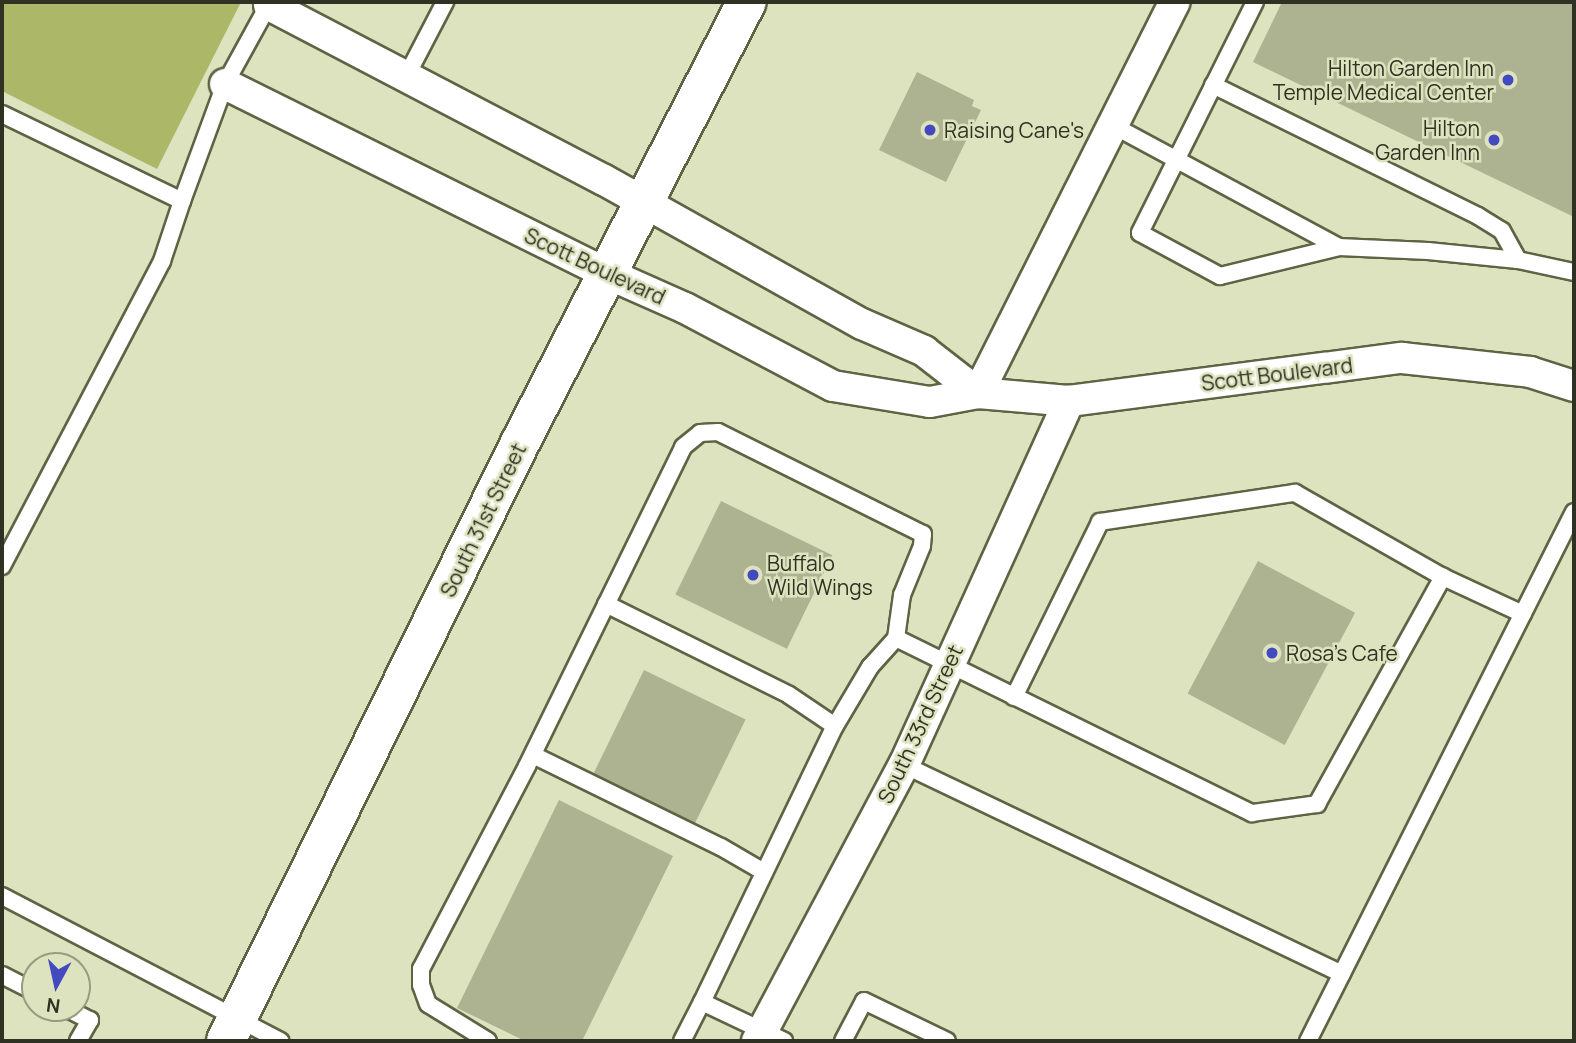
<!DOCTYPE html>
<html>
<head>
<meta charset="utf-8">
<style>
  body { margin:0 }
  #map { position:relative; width:1576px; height:1043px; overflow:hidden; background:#dde3bf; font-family:Manrope,sans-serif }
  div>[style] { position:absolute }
  .green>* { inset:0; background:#adb768 }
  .building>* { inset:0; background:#adb290; transform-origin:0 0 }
  .roads { filter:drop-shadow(2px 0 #5f6344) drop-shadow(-2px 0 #5f6344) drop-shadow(0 2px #5f6344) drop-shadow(0 -2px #5f6344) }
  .lane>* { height:16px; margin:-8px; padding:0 8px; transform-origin:8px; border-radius:8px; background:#fff }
  .street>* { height:30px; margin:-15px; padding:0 15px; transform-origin:15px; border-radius:15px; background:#fff }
  .secondary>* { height:38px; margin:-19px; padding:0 19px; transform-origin:19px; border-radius:19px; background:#fff }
  .dots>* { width:19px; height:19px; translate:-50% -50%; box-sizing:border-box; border:4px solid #dde3bf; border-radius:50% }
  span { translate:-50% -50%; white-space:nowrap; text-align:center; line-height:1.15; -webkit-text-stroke:5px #dde3bf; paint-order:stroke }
  .poi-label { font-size:21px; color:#2f3123 }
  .right { translate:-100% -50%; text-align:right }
  .left { translate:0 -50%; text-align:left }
  .street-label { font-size:21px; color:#2f3123 }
  .frame { position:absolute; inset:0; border:4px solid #2f3123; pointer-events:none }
  .north { position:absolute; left:21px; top:952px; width:70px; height:70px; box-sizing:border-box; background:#dde3bf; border:2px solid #979c81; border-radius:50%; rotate:188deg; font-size:19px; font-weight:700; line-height:28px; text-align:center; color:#2f3123 }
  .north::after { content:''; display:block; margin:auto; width:24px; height:32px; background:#4349be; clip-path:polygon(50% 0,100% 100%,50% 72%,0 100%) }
</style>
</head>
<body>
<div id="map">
  <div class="green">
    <i style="clip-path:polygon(2px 2px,241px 2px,157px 169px,2px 91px)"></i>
  </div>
  <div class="building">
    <i style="clip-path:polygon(1282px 2px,1574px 2px,1574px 217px,1253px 62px)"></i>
    <i style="clip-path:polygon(917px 72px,974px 100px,972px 106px,981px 110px,946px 182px,879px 150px)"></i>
    <i style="left:721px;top:501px;width:124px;height:104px;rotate:26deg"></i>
    <i style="left:1258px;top:561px;width:110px;height:150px;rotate:28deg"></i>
    <i style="left:644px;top:670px;width:113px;height:121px;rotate:26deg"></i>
    <i style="clip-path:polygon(559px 800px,673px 856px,582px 1041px,525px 1041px,457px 1008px)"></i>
  </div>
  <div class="roads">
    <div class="lane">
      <i style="left:1255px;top:2px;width:258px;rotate:116.5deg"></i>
      <i style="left:1140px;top:233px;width:91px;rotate:28.3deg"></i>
      <i style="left:1220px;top:276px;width:122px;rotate:-13.7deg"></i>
      <i style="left:1339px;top:247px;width:89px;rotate:2.6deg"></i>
      <i style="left:1428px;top:251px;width:90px;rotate:5.7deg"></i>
      <i style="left:1518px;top:260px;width:57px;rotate:12.1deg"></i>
      <i style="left:406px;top:77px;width:85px;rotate:-62.5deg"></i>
      <i style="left:1213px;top:85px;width:296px;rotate:26.3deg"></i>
      <i style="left:1478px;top:216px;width:28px;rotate:32deg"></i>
      <i style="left:1502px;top:231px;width:33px;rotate:61deg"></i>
      <i style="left:2px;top:114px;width:200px;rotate:25.8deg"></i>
      <i style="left:182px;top:201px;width:125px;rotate:-69.8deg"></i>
      <i style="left:225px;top:84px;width:94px;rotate:-61.2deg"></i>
      <i style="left:1114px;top:126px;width:255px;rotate:28.3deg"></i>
      <i style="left:2px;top:566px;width:344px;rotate:-62.3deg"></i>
      <i style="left:162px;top:261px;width:63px;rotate:-71.6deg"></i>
      <i style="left:606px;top:604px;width:204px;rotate:26.4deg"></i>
      <i style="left:789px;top:695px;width:55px;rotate:34deg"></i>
      <i style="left:1014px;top:697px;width:195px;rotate:-63.8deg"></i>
      <i style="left:1100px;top:522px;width:197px;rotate:-8.5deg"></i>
      <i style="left:1295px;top:493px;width:170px;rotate:29.6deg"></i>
      <i style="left:533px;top:755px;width:209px;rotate:26.1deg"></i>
      <i style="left:721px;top:847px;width:50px;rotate:30.2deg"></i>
      <i style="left:904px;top:765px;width:485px;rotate:25.5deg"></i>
      <i style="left:2px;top:896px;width:314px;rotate:27.5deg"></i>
      <i style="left:2px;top:975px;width:37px;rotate:27deg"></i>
      <i style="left:702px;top:1002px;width:306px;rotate:-64.3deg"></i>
      <i style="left:835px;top:726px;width:69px;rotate:-59.3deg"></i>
      <i style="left:870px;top:667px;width:39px;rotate:-48deg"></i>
      <i style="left:66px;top:1008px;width:27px;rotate:27deg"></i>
      <i style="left:90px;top:1020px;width:24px;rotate:120deg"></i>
      <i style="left:488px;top:1041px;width:70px;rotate:-148.3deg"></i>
      <i style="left:428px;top:1004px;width:20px;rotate:-110deg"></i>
      <i style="left:421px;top:985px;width:16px;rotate:-90deg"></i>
      <i style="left:421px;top:969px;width:229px;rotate:-62.4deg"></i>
      <i style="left:527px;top:766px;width:355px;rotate:-63.9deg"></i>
      <i style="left:683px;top:447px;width:22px;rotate:-39deg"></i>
      <i style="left:700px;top:433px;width:18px;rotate:-3deg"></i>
      <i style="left:718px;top:432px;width:229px;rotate:26.5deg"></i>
      <i style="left:923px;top:534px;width:12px;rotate:95deg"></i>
      <i style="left:922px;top:546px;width:53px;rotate:112.2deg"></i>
      <i style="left:902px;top:595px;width:43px;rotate:97.9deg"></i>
      <i style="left:896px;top:638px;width:397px;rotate:26.2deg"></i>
      <i style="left:1252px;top:813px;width:66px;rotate:-7.9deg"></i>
      <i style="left:1317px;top:804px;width:260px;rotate:-61deg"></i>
      <i style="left:1443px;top:577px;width:88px;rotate:24.8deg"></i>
      <i style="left:682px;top:1041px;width:44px;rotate:-62.9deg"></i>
      <i style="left:702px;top:1002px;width:91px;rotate:25.4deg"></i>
      <i style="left:843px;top:1041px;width:45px;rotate:-62.3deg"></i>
      <i style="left:864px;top:1001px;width:92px;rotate:25.7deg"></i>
      <i style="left:1308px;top:1041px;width:592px;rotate:-63.31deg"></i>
    </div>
    <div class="street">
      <i style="left:269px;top:5px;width:378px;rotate:27.6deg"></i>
      <i style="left:604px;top:180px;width:295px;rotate:29.2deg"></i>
      <i style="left:862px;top:324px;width:68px;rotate:23.5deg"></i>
      <i style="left:924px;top:351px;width:68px;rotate:37.9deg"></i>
      <i style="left:225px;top:84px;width:425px;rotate:26.4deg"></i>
      <i style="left:606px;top:273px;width:86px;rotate:23.9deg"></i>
      <i style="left:685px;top:308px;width:167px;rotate:27.8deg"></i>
      <i style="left:833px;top:386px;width:98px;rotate:9.4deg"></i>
      <i style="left:930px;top:402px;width:49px;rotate:-10.6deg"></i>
      <i style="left:978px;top:393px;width:91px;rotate:5deg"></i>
      <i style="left:1069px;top:401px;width:336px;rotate:-7.4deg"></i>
      <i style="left:1402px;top:358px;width:129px;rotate:6.2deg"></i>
      <i style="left:1530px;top:372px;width:46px;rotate:17.7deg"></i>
      <i style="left:978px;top:393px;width:438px;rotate:-63.3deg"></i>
      <i style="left:757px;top:1041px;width:313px;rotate:-62deg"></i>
      <i style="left:904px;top:765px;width:400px;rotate:-65.6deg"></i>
    </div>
    <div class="secondary">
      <i style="left:226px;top:1041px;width:666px;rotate:-63.82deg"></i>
      <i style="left:520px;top:443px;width:496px;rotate:-62.8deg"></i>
    </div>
  </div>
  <div class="dots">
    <i style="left:1508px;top:80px;background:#4349be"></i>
    <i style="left:930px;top:130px;background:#4349be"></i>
    <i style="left:1494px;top:140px;background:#4349be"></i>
    <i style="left:753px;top:575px;background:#4349be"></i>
    <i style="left:1272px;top:653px;background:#4349be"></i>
  </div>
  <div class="poi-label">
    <span class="right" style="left:1494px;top:80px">Hilton Garden Inn<br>Temple Medical Center</span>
    <span class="right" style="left:1480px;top:140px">Hilton<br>Garden Inn</span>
    <span class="left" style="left:944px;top:130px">Raising Cane's</span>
    <span class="left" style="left:767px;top:575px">Buffalo<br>Wild Wings</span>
    <span class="left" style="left:1286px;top:653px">Rosa's Cafe</span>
  </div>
  <div class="street-label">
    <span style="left:595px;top:266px;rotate:25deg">Scott Boulevard</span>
    <span style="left:1277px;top:374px;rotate:-7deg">Scott Boulevard</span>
    <span style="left:483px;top:520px;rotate:-64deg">South 31st Street</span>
    <span style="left:920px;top:724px;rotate:-65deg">South 33rd Street</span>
  </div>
  <div class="frame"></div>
  <div class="north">N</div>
</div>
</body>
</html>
